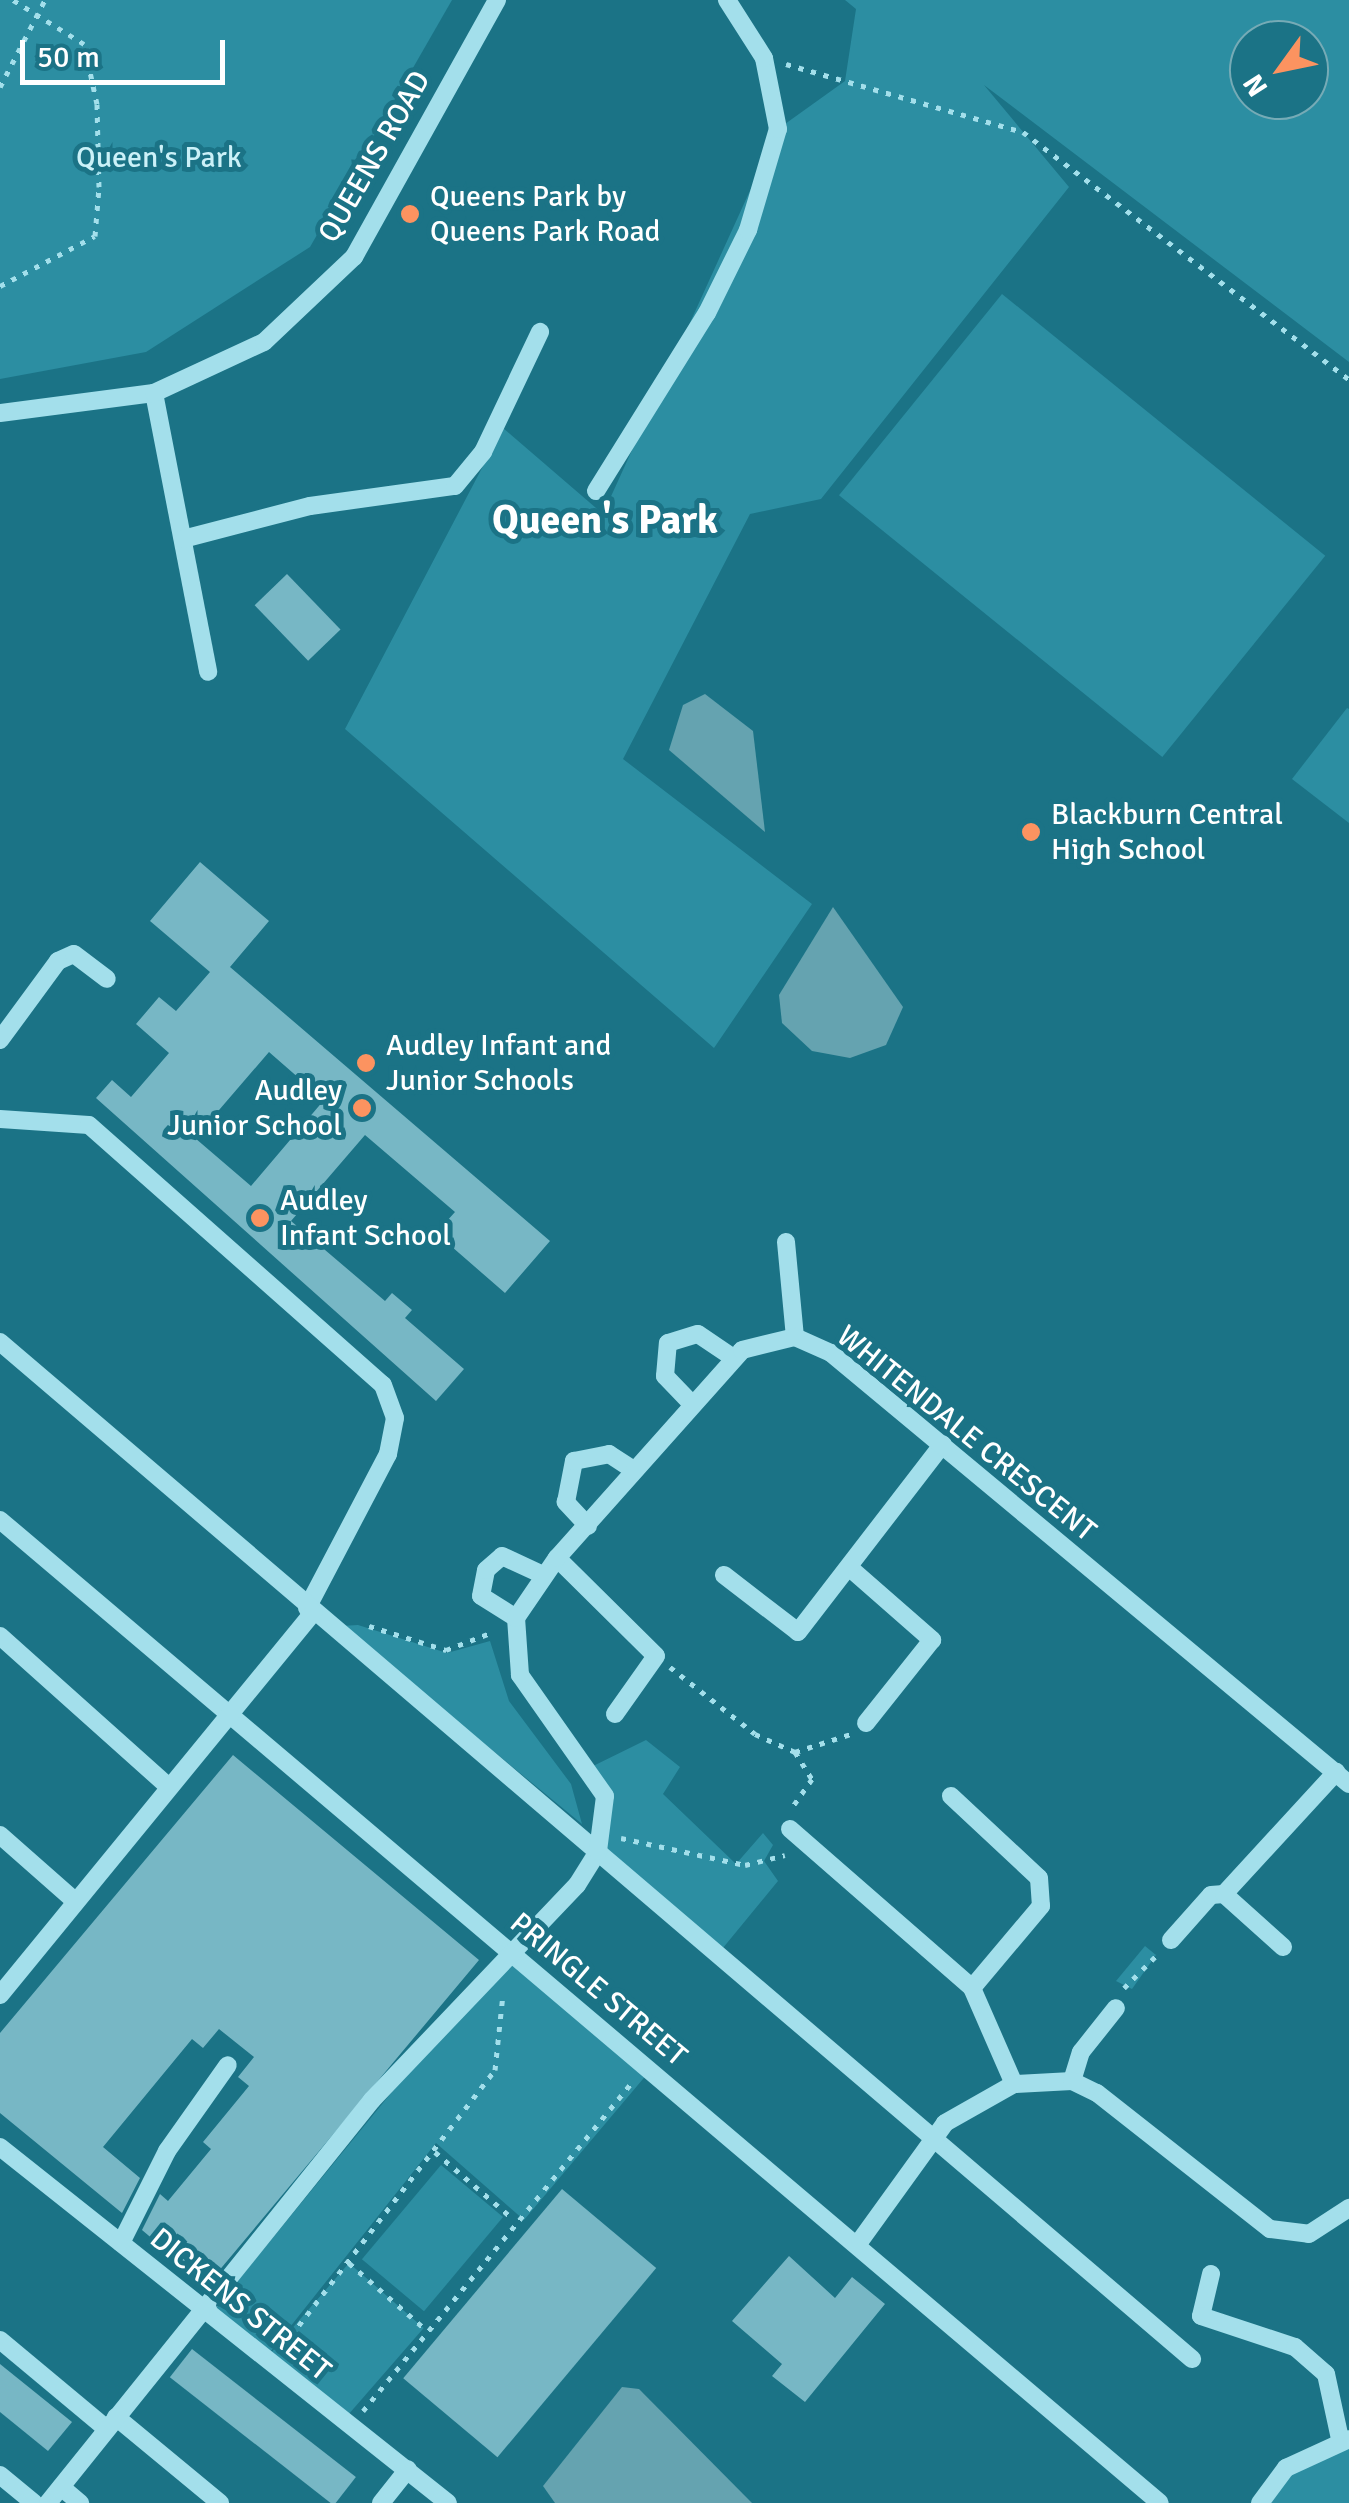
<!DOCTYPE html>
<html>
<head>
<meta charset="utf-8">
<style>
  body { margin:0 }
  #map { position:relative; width:1349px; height:2503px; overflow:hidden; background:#1b7386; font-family:Signika,sans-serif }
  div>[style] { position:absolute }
  .green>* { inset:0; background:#2c8ea2; transform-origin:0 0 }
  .water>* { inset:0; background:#65a3b0 }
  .building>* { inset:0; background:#77b7c5; transform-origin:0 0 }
  .path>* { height:5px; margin-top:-2.5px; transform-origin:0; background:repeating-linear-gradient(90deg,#a3dfeb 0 5px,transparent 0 13px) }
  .minor>* { height:18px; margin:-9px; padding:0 9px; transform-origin:9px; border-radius:9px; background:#a3dfeb }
  .dots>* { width:28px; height:28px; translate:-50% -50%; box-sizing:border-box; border:5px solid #1b7386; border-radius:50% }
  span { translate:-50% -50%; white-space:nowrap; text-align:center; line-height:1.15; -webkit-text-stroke:10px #1b7386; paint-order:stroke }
  .street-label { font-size:30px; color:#fff }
  .park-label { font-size:30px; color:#cbf1f8 }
  .poi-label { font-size:30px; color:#fff }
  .left { translate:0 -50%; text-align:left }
  .right { translate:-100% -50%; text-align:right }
  .district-label { font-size:40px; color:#fff; font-weight:700 }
  .north { position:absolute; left:1229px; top:20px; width:100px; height:100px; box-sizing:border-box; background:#1b7386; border:2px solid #76abb6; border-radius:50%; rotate:237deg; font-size:28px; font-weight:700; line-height:40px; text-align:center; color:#fff }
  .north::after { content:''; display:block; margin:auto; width:35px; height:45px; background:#fc9360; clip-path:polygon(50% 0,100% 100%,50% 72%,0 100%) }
  .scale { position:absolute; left:20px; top:40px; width:205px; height:45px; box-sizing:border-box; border:5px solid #fff; border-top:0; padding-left:12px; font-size:30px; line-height:35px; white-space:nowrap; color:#fff; -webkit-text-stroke:8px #1b7386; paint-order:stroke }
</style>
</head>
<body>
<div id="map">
  <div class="green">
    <i style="clip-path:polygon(0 0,452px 0,310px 247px,146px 352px,0 379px)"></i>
    <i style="clip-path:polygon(evenodd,845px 0,1349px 0,1349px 362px,984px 85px,1069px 187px,821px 499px,750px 514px,623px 759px,812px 904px,714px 1048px,345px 729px,503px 428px,603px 514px,778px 129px,845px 81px,856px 9px,845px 0,1249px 40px,1309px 40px,1309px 100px,1249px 100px,1249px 40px)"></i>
    <i style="left:1002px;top:294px;width:416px;height:259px;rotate:39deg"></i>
    <i style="clip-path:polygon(1347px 708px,1349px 709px,1349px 823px,1292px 779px)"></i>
    <i style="clip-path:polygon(358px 1625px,447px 1653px,490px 1641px,509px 1701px,571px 1784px,582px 1824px,341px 1626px)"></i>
    <i style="clip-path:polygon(646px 1740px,680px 1767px,663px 1794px,736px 1864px,763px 1833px,773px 1845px,764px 1861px,778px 1881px,718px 1954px,598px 1851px,606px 1820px,589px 1768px)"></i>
    <i style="clip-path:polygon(1145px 1946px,1156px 1955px,1132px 1989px,1116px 1981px)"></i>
    <i style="clip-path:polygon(508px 1950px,648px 2073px,524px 2220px,436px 2143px,267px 2356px,212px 2312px)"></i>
    <i style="left:441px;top:2165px;width:81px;height:123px;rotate:40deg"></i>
    <i style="left:349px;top:2263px;width:99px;height:129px;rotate:41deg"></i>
    <i style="clip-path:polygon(1349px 2439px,1349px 2503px,1260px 2503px,1286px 2468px)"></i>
  </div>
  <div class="water">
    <i style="clip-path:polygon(705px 694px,753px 731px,765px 832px,669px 750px,683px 705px)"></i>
    <i style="clip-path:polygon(833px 907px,903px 1007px,886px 1045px,850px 1058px,812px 1051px,782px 1023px,779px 995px)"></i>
    <i style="clip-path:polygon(622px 2387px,639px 2389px,752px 2503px,555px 2503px,543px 2486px)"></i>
  </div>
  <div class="building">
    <i style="left:287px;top:574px;width:77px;height:45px;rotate:46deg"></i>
    <i style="clip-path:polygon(evenodd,200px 862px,269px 921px,230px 967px,550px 1241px,505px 1293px,436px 1233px,455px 1212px,365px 1135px,291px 1221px,385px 1301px,392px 1293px,412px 1310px,405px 1318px,464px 1369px,436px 1401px,96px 1098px,112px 1080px,131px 1097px,169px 1053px,136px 1024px,159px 997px,176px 1011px,210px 972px,150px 921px,200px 862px,269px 1052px,324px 1100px,251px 1186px,195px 1138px,269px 1052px)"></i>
    <i style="clip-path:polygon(233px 1755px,479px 1960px,207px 2285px,142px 2230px,160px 2194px,168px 2201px,211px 2149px,203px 2142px,249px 2086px,238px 2077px,254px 2057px,219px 2029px,203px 2048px,192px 2039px,103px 2147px,140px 2178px,122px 2213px,0 2113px,0 2033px)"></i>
    <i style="left:562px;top:2189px;width:123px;height:247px;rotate:40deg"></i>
    <i style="clip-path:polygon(789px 2256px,835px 2298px,852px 2277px,885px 2304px,805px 2402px,772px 2376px,782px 2364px,732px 2321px)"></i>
    <i style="left:192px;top:2349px;width:208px;height:36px;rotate:38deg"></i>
    <i style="clip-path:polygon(0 2364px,72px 2422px,48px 2451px,0 2412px)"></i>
  </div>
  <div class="path">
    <i style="left:786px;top:64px;width:247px;rotate:16deg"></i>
    <i style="left:1023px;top:132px;width:409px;rotate:37.2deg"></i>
    <i style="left:0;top:87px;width:98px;rotate:-62.7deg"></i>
    <i style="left:0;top:286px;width:107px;rotate:-27.8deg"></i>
    <i style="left:95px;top:236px;width:49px;rotate:-85.3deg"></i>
    <i style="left:99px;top:187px;width:83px;rotate:-91.4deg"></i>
    <i style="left:97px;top:104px;width:61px;rotate:-102.2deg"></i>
    <i style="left:84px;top:44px;width:84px;rotate:-148.2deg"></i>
    <i style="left:369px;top:1626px;width:81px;rotate:17.3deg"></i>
    <i style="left:446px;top:1650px;width:50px;rotate:-21deg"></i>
    <i style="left:670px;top:1667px;width:108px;rotate:38.2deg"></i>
    <i style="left:755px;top:1734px;width:44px;rotate:24.2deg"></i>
    <i style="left:795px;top:1752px;width:32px;rotate:58deg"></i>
    <i style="left:812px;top:1779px;width:35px;rotate:125deg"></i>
    <i style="left:795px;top:1752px;width:59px;rotate:-17.8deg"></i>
    <i style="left:621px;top:1838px;width:127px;rotate:12.3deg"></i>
    <i style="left:745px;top:1865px;width:41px;rotate:-14deg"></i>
    <i style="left:1124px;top:1988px;width:49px;rotate:-45deg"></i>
    <i style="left:435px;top:2152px;width:101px;rotate:40.6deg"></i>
    <i style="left:349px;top:2263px;width:99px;rotate:40.9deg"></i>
    <i style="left:283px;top:2346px;width:348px;rotate:-52.5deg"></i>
    <i style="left:495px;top:2070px;width:76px;rotate:-84deg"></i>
    <i style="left:363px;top:2411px;width:423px;rotate:-50.7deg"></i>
  </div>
  <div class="minor">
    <i style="left:154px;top:393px;width:284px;rotate:79deg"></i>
    <i style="left:0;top:413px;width:155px;rotate:-7.4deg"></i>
    <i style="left:154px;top:393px;width:121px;rotate:-24.9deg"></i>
    <i style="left:264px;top:342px;width:124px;rotate:-43.4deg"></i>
    <i style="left:354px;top:257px;width:294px;rotate:-60.9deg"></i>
    <i style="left:596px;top:491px;width:210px;rotate:-58.1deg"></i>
    <i style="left:707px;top:313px;width:93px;rotate:-63.7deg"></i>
    <i style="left:748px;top:230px;width:105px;rotate:-73.5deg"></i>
    <i style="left:778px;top:129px;width:72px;rotate:-101.2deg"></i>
    <i style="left:764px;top:58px;width:69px;rotate:-122.5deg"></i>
    <i style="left:183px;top:539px;width:131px;rotate:-14.6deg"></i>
    <i style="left:310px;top:506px;width:146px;rotate:-7.9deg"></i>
    <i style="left:455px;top:486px;width:44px;rotate:-50.5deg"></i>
    <i style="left:483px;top:452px;width:133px;rotate:-64.6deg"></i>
    <i style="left:0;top:1040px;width:98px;rotate:-53.7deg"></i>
    <i style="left:58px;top:961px;width:17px;rotate:-24deg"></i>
    <i style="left:74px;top:954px;width:41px;rotate:37.1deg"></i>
    <i style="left:0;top:1119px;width:89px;rotate:3.9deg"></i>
    <i style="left:89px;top:1125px;width:392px;rotate:41.5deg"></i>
    <i style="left:383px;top:1385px;width:35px;rotate:70deg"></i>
    <i style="left:395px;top:1418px;width:37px;rotate:101deg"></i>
    <i style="left:388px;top:1454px;width:174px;rotate:117.7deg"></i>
    <i style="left:786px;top:1242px;width:95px;rotate:84.6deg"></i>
    <i style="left:0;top:1342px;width:1567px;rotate:40.47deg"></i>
    <i style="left:690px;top:1402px;width:36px;rotate:-134deg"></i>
    <i style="left:665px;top:1376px;width:33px;rotate:-85deg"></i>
    <i style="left:668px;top:1343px;width:31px;rotate:-17deg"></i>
    <i style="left:698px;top:1334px;width:40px;rotate:34deg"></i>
    <i style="left:0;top:1520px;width:1520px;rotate:40.28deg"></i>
    <i style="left:588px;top:1526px;width:33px;rotate:-133deg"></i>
    <i style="left:566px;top:1502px;width:42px;rotate:-79deg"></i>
    <i style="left:574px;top:1461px;width:36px;rotate:-11deg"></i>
    <i style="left:609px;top:1454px;width:30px;rotate:33deg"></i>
    <i style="left:557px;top:1558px;width:139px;rotate:44.7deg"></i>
    <i style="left:656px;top:1656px;width:71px;rotate:125.3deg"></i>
    <i style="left:851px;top:1569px;width:108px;rotate:41.2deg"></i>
    <i style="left:932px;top:1640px;width:106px;rotate:128.5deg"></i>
    <i style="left:724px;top:1575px;width:93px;rotate:37.6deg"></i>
    <i style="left:798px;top:1632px;width:237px;rotate:-52.4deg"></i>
    <i style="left:516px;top:1618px;width:41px;rotate:-147.8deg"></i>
    <i style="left:481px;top:1596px;width:26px;rotate:-79deg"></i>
    <i style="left:486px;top:1570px;width:21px;rotate:-41deg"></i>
    <i style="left:502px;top:1556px;width:45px;rotate:24.9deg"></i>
    <i style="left:0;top:1636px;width:227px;rotate:41.8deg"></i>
    <i style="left:951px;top:1796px;width:120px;rotate:43deg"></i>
    <i style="left:1039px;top:1878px;width:28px;rotate:86deg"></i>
    <i style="left:1041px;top:1906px;width:107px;rotate:130.1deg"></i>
    <i style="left:790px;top:1829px;width:242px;rotate:41.1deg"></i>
    <i style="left:972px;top:1988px;width:105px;rotate:66.4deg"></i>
    <i style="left:0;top:1835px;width:101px;rotate:41.4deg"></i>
    <i style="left:1171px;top:1940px;width:60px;rotate:-48.4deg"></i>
    <i style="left:1211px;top:1895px;width:13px;rotate:-4deg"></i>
    <i style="left:1283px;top:1947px;width:79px;rotate:-138.1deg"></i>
    <i style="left:1224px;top:1894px;width:166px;rotate:-47.4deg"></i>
    <i style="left:0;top:1995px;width:495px;rotate:-50.7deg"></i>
    <i style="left:1072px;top:2081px;width:30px;rotate:-73deg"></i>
    <i style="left:1081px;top:2052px;width:56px;rotate:-51.5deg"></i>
    <i style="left:0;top:2147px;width:572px;rotate:38.47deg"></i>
    <i style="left:860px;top:2241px;width:145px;rotate:-54.2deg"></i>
    <i style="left:945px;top:2123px;width:79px;rotate:-29.5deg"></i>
    <i style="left:1014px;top:2084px;width:58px;rotate:-3deg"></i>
    <i style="left:1072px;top:2081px;width:28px;rotate:26deg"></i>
    <i style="left:1097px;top:2093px;width:220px;rotate:38.2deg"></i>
    <i style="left:1270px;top:2229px;width:39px;rotate:7deg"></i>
    <i style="left:1309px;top:2234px;width:48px;rotate:-33deg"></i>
    <i style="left:121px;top:2243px;width:103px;rotate:-63.4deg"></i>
    <i style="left:167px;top:2151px;width:105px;rotate:-54.7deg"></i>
    <i style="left:1211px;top:2274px;width:43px;rotate:103.4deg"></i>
    <i style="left:1201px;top:2316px;width:99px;rotate:18.3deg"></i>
    <i style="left:1295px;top:2347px;width:41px;rotate:41.1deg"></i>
    <i style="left:1326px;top:2374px;width:66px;rotate:77.8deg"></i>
    <i style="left:0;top:2340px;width:139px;rotate:39.8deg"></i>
    <i style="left:116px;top:2417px;width:135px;rotate:39.6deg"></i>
    <i style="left:0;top:2475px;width:44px;rotate:39.5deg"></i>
    <i style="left:61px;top:2487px;width:25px;rotate:40deg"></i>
    <i style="left:48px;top:2503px;width:517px;rotate:-51.2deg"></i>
    <i style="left:372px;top:2100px;width:297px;rotate:-46.4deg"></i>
    <i style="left:577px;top:1885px;width:40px;rotate:-58deg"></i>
    <i style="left:598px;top:1851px;width:55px;rotate:-82.7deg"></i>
    <i style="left:605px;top:1796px;width:148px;rotate:-125.1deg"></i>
    <i style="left:520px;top:1675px;width:57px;rotate:-94deg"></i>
    <i style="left:516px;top:1618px;width:73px;rotate:-55.7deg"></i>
    <i style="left:557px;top:1558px;width:278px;rotate:-48.3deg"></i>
    <i style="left:742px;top:1350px;width:55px;rotate:-13.8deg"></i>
    <i style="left:795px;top:1337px;width:39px;rotate:24deg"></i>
    <i style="left:831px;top:1353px;width:674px;rotate:39.76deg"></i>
    <i style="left:381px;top:2503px;width:43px;rotate:-51.5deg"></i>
    <i style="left:1260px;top:2503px;width:44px;rotate:-53.4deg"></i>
    <i style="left:1286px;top:2468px;width:69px;rotate:-24.7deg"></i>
  </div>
  <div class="dots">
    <i style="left:410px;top:214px;background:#fc9360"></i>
    <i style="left:1031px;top:832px;background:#fc9360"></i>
    <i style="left:366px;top:1063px;background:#fc9360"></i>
    <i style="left:362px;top:1108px;background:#fc9360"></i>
    <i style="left:260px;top:1218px;background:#fc9360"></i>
  </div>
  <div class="street-label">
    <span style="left:375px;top:157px;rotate:-60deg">QUEENS ROAD</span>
    <span style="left:966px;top:1434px;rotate:39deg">WHITENDALE CRESCENT</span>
    <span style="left:598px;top:1990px;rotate:40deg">PRINGLE STREET</span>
    <span style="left:240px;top:2305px;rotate:39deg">DICKENS STREET</span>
  </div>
  <div class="park-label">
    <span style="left:159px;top:158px">Queen's Park</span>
  </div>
  <div class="poi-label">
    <span class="left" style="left:430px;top:214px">Queens Park by<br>Queens Park Road</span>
    <span class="left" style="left:1051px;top:832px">Blackburn Central<br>High School</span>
    <span class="left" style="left:386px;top:1063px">Audley Infant and<br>Junior Schools</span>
    <span class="right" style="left:342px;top:1108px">Audley<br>Junior School</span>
    <span class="left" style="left:280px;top:1218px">Audley<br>Infant School</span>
  </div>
  <div class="district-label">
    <span style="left:605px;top:520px">Queen's Park</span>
  </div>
  <div class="north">N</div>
  <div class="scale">50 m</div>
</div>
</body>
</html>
